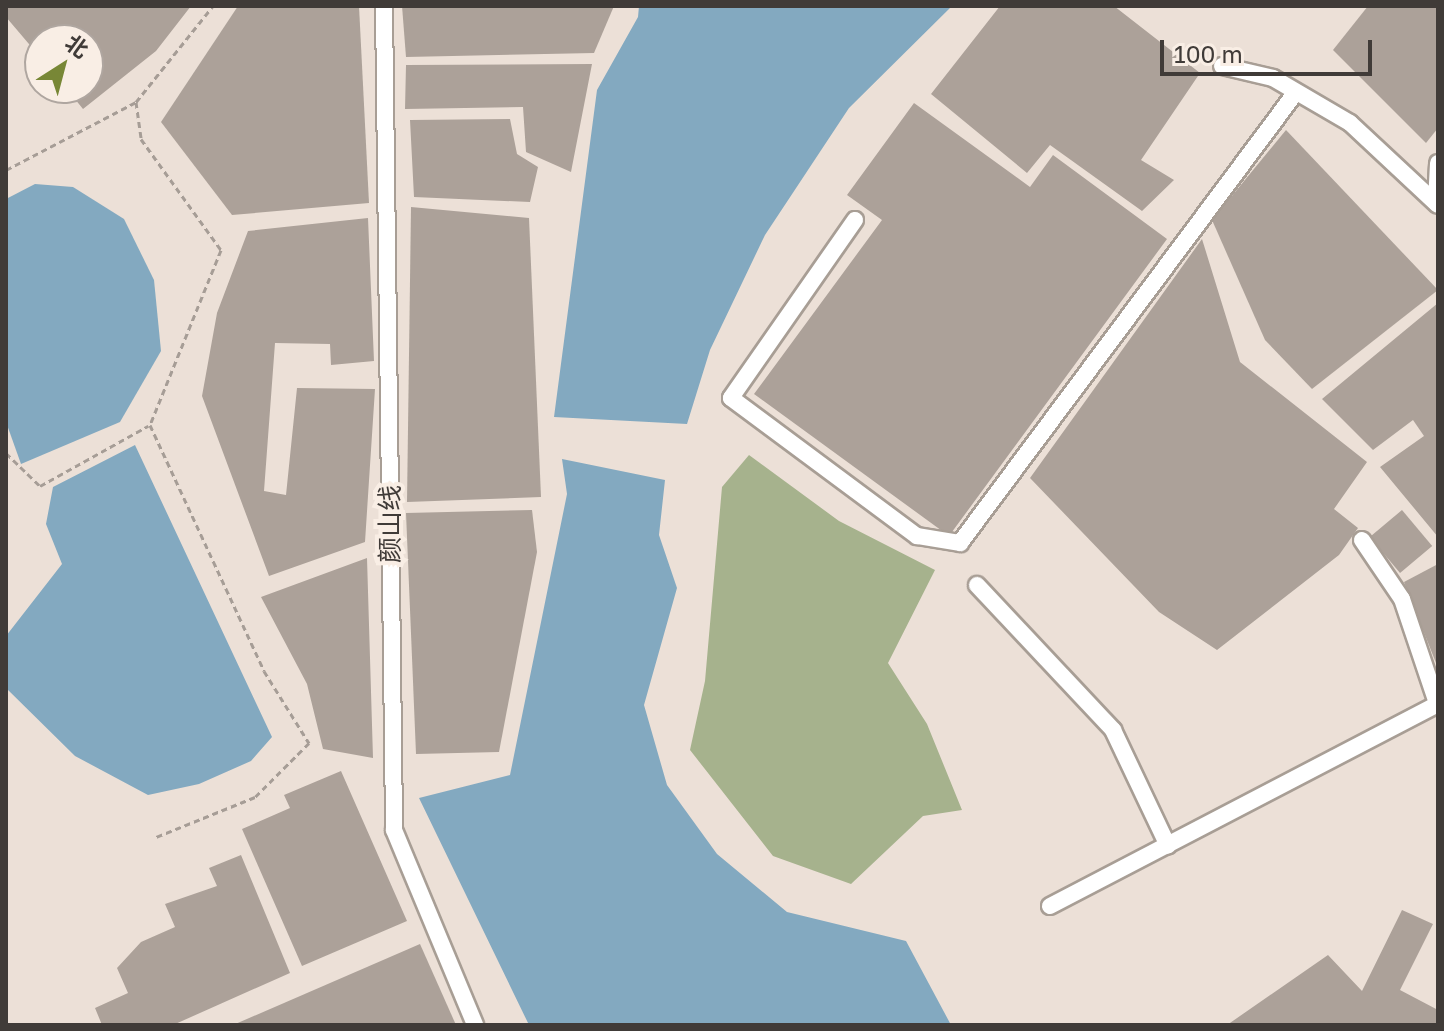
<!DOCTYPE html>
<html>
<head>
<meta charset="utf-8">
<style>
  body { margin:0 }
  #map { position:relative; width:1444px; height:1031px; overflow:hidden; background:#ece0d7; font-family:"Golos Text","Noto Sans SC",sans-serif }
  div>[style] { position:absolute }
  .forest>* { inset:0; background:#a6b28d }
  .water>* { inset:0; background:#83a9c0 }
  .building>* { inset:0; background:#aca199; transform-origin:0 0 }
  .path>* { height:3px; margin-top:-1.5px; transform-origin:0; background:repeating-linear-gradient(90deg,#a69d96 0 6px,transparent 0 10px) }
  .roads { filter:drop-shadow(2px 0 #a89e95) drop-shadow(-2px 0 #a89e95) drop-shadow(0 2px #a89e95) drop-shadow(0 -2px #a89e95) }
  .street>* { height:16px; margin:-8px; padding:0 8px; transform-origin:8px; border-radius:8px; background:#fff }
  span { translate:-50% -50%; white-space:nowrap; text-align:center; line-height:1.15; -webkit-text-stroke:8px #f9eee5; paint-order:stroke }
  .street-label { font-size:26px; color:#403b38 }
  .frame { position:absolute; inset:0; border:8px solid #403b38; pointer-events:none }
  .north { position:absolute; left:24px; top:24px; width:80px; height:80px; box-sizing:border-box; background:#f9eee5; border:2px solid #afa6a0; border-radius:50%; rotate:36deg; font-size:22px; font-weight:700; line-height:32px; text-align:center; color:#403b38 }
  .north::after { content:''; display:block; margin:auto; width:28px; height:36px; background:#788736; clip-path:polygon(50% 0,100% 100%,50% 72%,0 100%) }
  .scale { position:absolute; left:1160px; top:40px; width:212px; height:36px; box-sizing:border-box; border:4px solid #403b38; border-top:0; padding-left:10px; font-size:24px; line-height:28px; white-space:nowrap; color:#403b38; -webkit-text-stroke:6px #f9eee5; paint-order:stroke }
</style>
</head>
<body>
<div id="map">
  <div class="forest">
    <i style="clip-path:polygon(749px 455px,839px 521px,935px 570px,888px 663px,927px 724px,962px 810px,923px 816px,851px 884px,773px 856px,690px 750px,705px 681px,722px 487px)"></i>
  </div>
  <div class="water">
    <i style="clip-path:polygon(639px 6px,952px 6px,849px 108px,765px 235px,710px 350px,687px 424px,554px 417px,597px 90px,638px 17px)"></i>
    <i style="clip-path:polygon(35px 184px,73px 187px,124px 219px,154px 280px,161px 351px,120px 422px,21px 464px,6px 422px,6px 199px)"></i>
    <i style="clip-path:polygon(135px 445px,272px 737px,251px 761px,199px 784px,148px 795px,75px 756px,6px 688px,6px 636px,62px 564px,46px 524px,53px 487px)"></i>
    <i style="clip-path:polygon(562px 459px,665px 480px,659px 535px,677px 588px,644px 705px,667px 785px,717px 854px,787px 912px,906px 941px,951px 1025px,529px 1025px,419px 798px,510px 775px,567px 494px)"></i>
  </div>
  <div class="building">
    <i style="clip-path:polygon(6px 6px,191px 6px,156px 51px,83px 109px,66px 88px,88px 88px,88px 40px,40px 40px,40px 57px,6px 17px)"></i>
    <i style="clip-path:polygon(238px 6px,359px 6px,369px 203px,232px 215px,161px 122px)"></i>
    <i style="clip-path:polygon(402px 6px,614px 6px,594px 53px,406px 57px)"></i>
    <i style="clip-path:polygon(1000px 6px,1114px 6px,1200px 73px,1141px 160px,1174px 180px,1142px 211px,1050px 145px,1027px 173px,931px 94px)"></i>
    <i style="clip-path:polygon(1368px 6px,1438px 6px,1438px 128px,1426px 143px,1333px 50px)"></i>
    <i style="clip-path:polygon(592px 64px,571px 172px,526px 152px,523px 107px,405px 109px,406px 65px)"></i>
    <i style="clip-path:polygon(914px 103px,1030px 187px,1053px 155px,1167px 239px,949px 536px,754px 394px,882px 220px,847px 195px)"></i>
    <i style="clip-path:polygon(510px 119px,517px 154px,538px 167px,530px 202px,414px 197px,410px 120px)"></i>
    <i style="clip-path:polygon(1286px 130px,1438px 290px,1312px 389px,1265px 340px,1212px 220px)"></i>
    <i style="clip-path:polygon(411px 207px,529px 218px,541px 497px,407px 502px)"></i>
    <i style="clip-path:polygon(368px 218px,374px 361px,331px 365px,330px 344px,275px 343px,264px 491px,286px 495px,297px 388px,375px 389px,365px 542px,269px 576px,202px 396px,217px 313px,248px 231px)"></i>
    <i style="clip-path:polygon(1202px 239px,1240px 362px,1367px 462px,1334px 509px,1358px 528px,1339px 555px,1217px 650px,1159px 612px,1030px 478px)"></i>
    <i style="clip-path:polygon(1438px 303px,1438px 537px,1380px 467px,1424px 436px,1413px 420px,1373px 450px,1322px 399px)"></i>
    <i style="clip-path:polygon(532px 510px,537px 552px,499px 752px,416px 754px,406px 513px)"></i>
    <i style="left:1402px;top:510px;width:47px;height:42px;rotate:50deg"></i>
    <i style="clip-path:polygon(367px 558px,373px 758px,323px 749px,307px 684px,261px 597px)"></i>
    <i style="clip-path:polygon(1438px 564px,1438px 668px,1404px 582px)"></i>
    <i style="clip-path:polygon(341px 771px,407px 921px,302px 966px,242px 829px,290px 808px,284px 795px)"></i>
    <i style="clip-path:polygon(241px 855px,290px 973px,173px 1025px,102px 1025px,95px 1008px,128px 993px,117px 968px,141px 942px,175px 927px,165px 904px,217px 886px,209px 868px)"></i>
    <i style="clip-path:polygon(1402px 910px,1433px 924px,1400px 990px,1438px 1010px,1438px 1025px,1227px 1025px,1328px 955px,1362px 991px)"></i>
    <i style="clip-path:polygon(420px 944px,456px 1025px,233px 1025px)"></i>
  </div>
  <div class="path">
    <i style="left:136px;top:102px;width:37px;rotate:82deg"></i>
    <i style="left:141px;top:139px;width:137px;rotate:54.2deg"></i>
    <i style="left:221px;top:250px;width:189px;rotate:112.1deg"></i>
    <i style="left:150px;top:425px;width:271px;rotate:65.1deg"></i>
    <i style="left:264px;top:671px;width:85px;rotate:58deg"></i>
    <i style="left:309px;top:743px;width:76px;rotate:135deg"></i>
    <i style="left:255px;top:797px;width:107px;rotate:158deg"></i>
    <i style="left:6px;top:170px;width:147px;rotate:-27.6deg"></i>
    <i style="left:136px;top:102px;width:123px;rotate:-51.3deg"></i>
    <i style="left:6px;top:453px;width:47px;rotate:44.1deg"></i>
    <i style="left:40px;top:486px;width:124px;rotate:-29.1deg"></i>
  </div>
  <div class="roads">
    <div class="street">
      <i style="left:384px;top:6px;width:824px;rotate:89.3deg"></i>
      <i style="left:394px;top:830px;width:211px;rotate:67.4deg"></i>
      <i style="left:1222px;top:66px;width:52px;rotate:13.2deg"></i>
      <i style="left:1273px;top:78px;width:89px;rotate:30.3deg"></i>
      <i style="left:1350px;top:123px;width:120px;rotate:43deg"></i>
      <i style="left:1436px;top:203px;width:40px;rotate:-87.1deg"></i>
      <i style="left:855px;top:220px;width:217px;rotate:124.9deg"></i>
      <i style="left:731px;top:398px;width:232px;rotate:36.6deg"></i>
      <i style="left:917px;top:536px;width:44px;rotate:9.2deg"></i>
      <i style="left:960px;top:543px;width:562px;rotate:-53.31deg"></i>
      <i style="left:1362px;top:540px;width:71px;rotate:55.9deg"></i>
      <i style="left:1402px;top:599px;width:113px;rotate:71.4deg"></i>
      <i style="left:977px;top:585px;width:199px;rotate:46.8deg"></i>
      <i style="left:1113px;top:730px;width:128px;rotate:64.6deg"></i>
      <i style="left:1050px;top:906px;width:437px;rotate:-27.5deg"></i>
    </div>
  </div>
  <div class="street-label">
    <span style="left:390px;top:524px;rotate:-90deg">颜山线</span>
  </div>
  <div class="frame"></div>
  <div class="north">北</div>
  <div class="scale">100 m</div>
</div>
</body>
</html>
